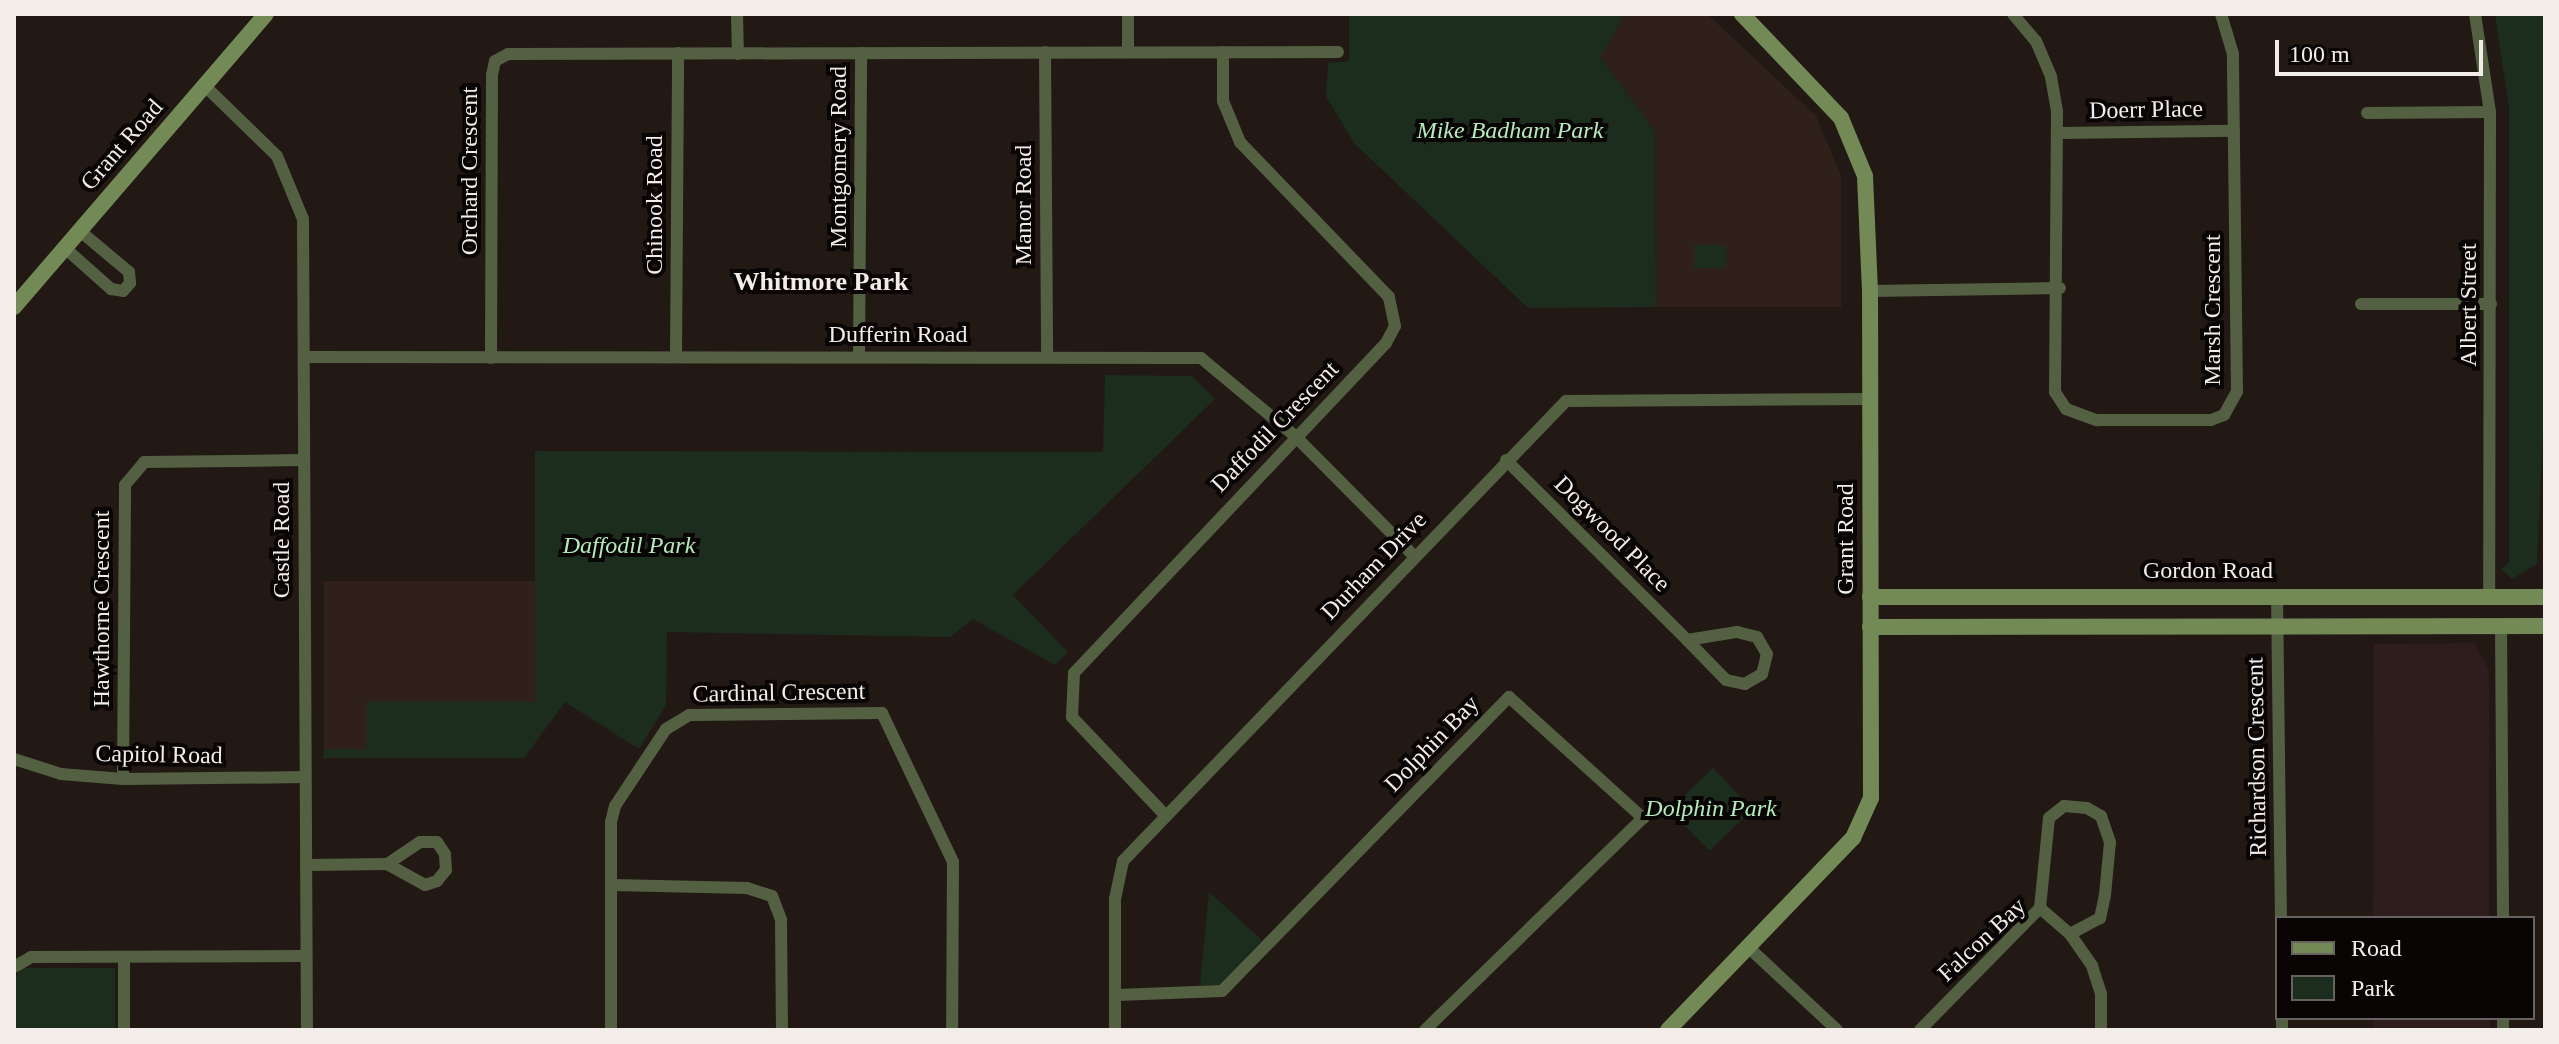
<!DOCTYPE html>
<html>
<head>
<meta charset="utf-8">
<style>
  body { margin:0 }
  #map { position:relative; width:2559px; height:1044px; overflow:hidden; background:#221915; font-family:Georgia,serif }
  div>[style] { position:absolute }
  .commercial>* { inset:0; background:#2f1c1d; transform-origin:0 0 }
  .built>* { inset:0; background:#2f211a }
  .green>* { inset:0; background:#1c2d1e; transform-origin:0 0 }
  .street>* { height:12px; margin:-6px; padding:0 6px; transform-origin:6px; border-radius:6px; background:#536142 }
  .secondary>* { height:16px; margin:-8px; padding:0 8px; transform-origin:8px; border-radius:8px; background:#738a57 }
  span { translate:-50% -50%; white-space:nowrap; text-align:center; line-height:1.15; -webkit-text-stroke:8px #080504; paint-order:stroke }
  .street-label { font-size:24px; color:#f3edea }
  .park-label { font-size:24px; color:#b5ebbc; font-style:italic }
  .neighbourhood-label { font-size:26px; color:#f3edea; font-weight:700 }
  .frame { position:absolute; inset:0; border:16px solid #f3edea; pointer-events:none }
  .legend { position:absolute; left:2275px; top:916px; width:260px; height:104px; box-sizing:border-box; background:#080504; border:2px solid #666260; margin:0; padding:10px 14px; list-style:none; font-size:24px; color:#f3edea }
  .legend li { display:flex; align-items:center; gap:16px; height:40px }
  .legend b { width:40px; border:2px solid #666260 }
  .scale { position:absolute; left:2275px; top:40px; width:208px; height:36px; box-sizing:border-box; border:4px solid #f3edea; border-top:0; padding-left:10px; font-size:24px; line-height:28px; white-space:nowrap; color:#f3edea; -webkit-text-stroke:6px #080504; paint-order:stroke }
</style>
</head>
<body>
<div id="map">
  <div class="commercial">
    <i style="clip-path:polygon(2474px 643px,2489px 670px,2489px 918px,2373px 918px,2374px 644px)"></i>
    <i style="left:2373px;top:1018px;width:117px;height:12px"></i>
  </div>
  <div class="built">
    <i style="clip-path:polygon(1625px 14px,1707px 14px,1816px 116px,1841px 176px,1841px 307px,1656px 307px,1655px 131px,1600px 57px)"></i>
    <i style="clip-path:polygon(324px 581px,535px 581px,535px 702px,367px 702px,366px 749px,324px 749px)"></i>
  </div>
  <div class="green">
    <i style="clip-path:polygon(1349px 14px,1625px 14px,1600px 57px,1655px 131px,1656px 307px,1528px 308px,1354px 143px,1326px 96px,1328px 63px,1349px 61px)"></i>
    <i style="clip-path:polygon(2495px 14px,2543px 14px,2544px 407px,2537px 564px,2512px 579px,2501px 569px,2509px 562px,2509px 108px)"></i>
    <i style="left:1726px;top:245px;width:23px;height:32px;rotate:90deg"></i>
    <i style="clip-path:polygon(1105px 375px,1192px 376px,1215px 399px,1013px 595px,1068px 652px,1055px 665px,973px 619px,950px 637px,667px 632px,666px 705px,639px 749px,565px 702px,524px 758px,323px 758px,324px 749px,366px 749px,366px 702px,535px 702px,535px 451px,1103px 452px)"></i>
    <i style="left:1713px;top:768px;width:57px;height:60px;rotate:46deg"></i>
    <i style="clip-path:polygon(1209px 892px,1262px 940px,1219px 985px,1200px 985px)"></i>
    <i style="clip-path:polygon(22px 968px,115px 968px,115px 1030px,14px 1030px,14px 979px)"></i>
  </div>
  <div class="street">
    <i style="left:737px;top:14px;width:40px;rotate:88.6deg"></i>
    <i style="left:1128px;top:14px;width:37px;rotate:90deg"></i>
    <i style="left:2013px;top:14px;width:35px;rotate:50deg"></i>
    <i style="left:2036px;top:41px;width:39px;rotate:67deg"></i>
    <i style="left:2051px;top:77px;width:35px;rotate:80deg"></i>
    <i style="left:2057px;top:111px;width:281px;rotate:90.4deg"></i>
    <i style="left:2055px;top:392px;width:20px;rotate:57deg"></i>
    <i style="left:2066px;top:409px;width:33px;rotate:20deg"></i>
    <i style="left:2097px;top:420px;width:114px"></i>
    <i style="left:2211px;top:420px;width:14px;rotate:-21deg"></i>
    <i style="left:2224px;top:415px;width:26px;rotate:-61deg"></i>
    <i style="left:2237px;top:392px;width:338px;rotate:-90.7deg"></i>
    <i style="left:2233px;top:54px;width:42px;rotate:-106.7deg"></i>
    <i style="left:2475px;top:14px;width:99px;rotate:81.3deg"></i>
    <i style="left:2490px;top:112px;width:485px;rotate:90.1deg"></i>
    <i style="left:1045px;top:52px;width:305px;rotate:89.6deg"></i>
    <i style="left:205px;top:86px;width:100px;rotate:44.2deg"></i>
    <i style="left:277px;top:156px;width:68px;rotate:67.6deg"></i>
    <i style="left:303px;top:219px;width:811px;rotate:89.72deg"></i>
    <i style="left:2367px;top:113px;width:123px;rotate:-0.5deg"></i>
    <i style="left:2059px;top:133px;width:175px;rotate:-0.7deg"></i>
    <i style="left:65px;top:248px;width:62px;rotate:41.7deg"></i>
    <i style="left:111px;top:289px;width:12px;rotate:9deg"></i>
    <i style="left:123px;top:291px;width:11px;rotate:-49deg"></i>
    <i style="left:130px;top:283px;width:11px;rotate:-95deg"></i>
    <i style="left:129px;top:272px;width:64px;rotate:-140.1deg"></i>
    <i style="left:1870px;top:291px;width:190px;rotate:-0.9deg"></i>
    <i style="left:2361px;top:304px;width:130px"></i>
    <i style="left:305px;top:357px;width:896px;rotate:0.06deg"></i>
    <i style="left:1201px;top:358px;width:122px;rotate:39.7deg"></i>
    <i style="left:1295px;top:436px;width:169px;rotate:45.2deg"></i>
    <i style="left:676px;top:357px;width:304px;rotate:-89.6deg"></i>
    <i style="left:859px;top:357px;width:304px;rotate:-89.6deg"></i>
    <i style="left:491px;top:358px;width:283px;rotate:-89.8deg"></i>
    <i style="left:492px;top:75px;width:14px;rotate:-78deg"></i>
    <i style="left:495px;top:61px;width:15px;rotate:-28deg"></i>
    <i style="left:508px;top:54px;width:830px;rotate:-0.14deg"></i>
    <i style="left:1506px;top:460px;width:255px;rotate:44.8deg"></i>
    <i style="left:2277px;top:595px;width:323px;rotate:89.3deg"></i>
    <i style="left:2501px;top:626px;width:292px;rotate:89.6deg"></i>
    <i style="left:1737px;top:632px;width:21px;rotate:14deg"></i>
    <i style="left:1757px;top:637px;width:20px;rotate:60deg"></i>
    <i style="left:1767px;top:654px;width:21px;rotate:104deg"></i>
    <i style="left:1762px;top:674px;width:20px;rotate:150deg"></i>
    <i style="left:1745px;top:684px;width:19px;rotate:-168deg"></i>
    <i style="left:1726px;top:680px;width:56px;rotate:-134.3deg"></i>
    <i style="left:1687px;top:640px;width:51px;rotate:-9.1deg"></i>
    <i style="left:14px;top:759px;width:49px;rotate:17.7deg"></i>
    <i style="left:61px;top:774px;width:62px;rotate:4.6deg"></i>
    <i style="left:123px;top:779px;width:182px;rotate:-0.6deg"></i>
    <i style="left:123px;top:779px;width:294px;rotate:-89.6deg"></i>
    <i style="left:125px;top:485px;width:30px;rotate:-50deg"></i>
    <i style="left:144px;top:462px;width:160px;rotate:-0.7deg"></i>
    <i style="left:1165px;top:815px;width:135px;rotate:-133.5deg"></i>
    <i style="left:1072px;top:717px;width:44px;rotate:-87.4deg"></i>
    <i style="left:1074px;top:673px;width:454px;rotate:-46.6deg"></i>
    <i style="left:1386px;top:343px;width:19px;rotate:-62deg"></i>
    <i style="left:1395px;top:326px;width:30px;rotate:-102deg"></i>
    <i style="left:1389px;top:297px;width:215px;rotate:-133.9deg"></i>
    <i style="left:1240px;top:142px;width:44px;rotate:-112.5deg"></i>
    <i style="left:1223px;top:101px;width:49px;rotate:-90deg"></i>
    <i style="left:306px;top:865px;width:81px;rotate:-0.7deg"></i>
    <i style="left:387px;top:864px;width:43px;rotate:28.9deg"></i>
    <i style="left:425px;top:885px;width:13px;rotate:-18deg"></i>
    <i style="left:437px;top:881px;width:14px;rotate:-51deg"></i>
    <i style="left:446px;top:870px;width:16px;rotate:-94deg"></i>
    <i style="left:445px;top:854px;width:14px;rotate:-124deg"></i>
    <i style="left:437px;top:842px;width:17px;rotate:180deg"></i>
    <i style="left:420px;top:842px;width:40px;rotate:146deg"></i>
    <i style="left:613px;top:885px;width:134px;rotate:1.3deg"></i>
    <i style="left:747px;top:888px;width:26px;rotate:18deg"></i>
    <i style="left:772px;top:896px;width:26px;rotate:69deg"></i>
    <i style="left:781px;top:920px;width:110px;rotate:89.5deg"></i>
    <i style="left:2040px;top:908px;width:90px;rotate:-84.3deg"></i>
    <i style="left:2049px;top:818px;width:19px;rotate:-39deg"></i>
    <i style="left:2064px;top:806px;width:23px;rotate:5deg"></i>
    <i style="left:2087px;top:808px;width:16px;rotate:30deg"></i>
    <i style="left:2101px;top:816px;width:28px;rotate:71deg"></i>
    <i style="left:2110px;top:842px;width:53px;rotate:95.4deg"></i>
    <i style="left:2105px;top:895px;width:24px;rotate:102deg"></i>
    <i style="left:2100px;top:918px;width:34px;rotate:152deg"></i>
    <i style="left:1747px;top:946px;width:123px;rotate:43deg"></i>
    <i style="left:14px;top:967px;width:20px;rotate:-30deg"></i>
    <i style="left:31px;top:957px;width:275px;rotate:-0.2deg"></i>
    <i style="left:1117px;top:995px;width:105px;rotate:-2.2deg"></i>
    <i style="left:1222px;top:991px;width:411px;rotate:-45.7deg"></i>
    <i style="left:1509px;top:697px;width:181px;rotate:42.1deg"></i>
    <i style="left:1643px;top:818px;width:304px;rotate:135.8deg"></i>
    <i style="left:2282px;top:1018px;width:12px;rotate:90deg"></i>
    <i style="left:2503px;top:1018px;width:12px;rotate:90deg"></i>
    <i style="left:124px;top:1030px;width:73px;rotate:-90deg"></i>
    <i style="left:611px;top:1030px;width:208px;rotate:-90deg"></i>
    <i style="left:611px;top:822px;width:16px;rotate:-76deg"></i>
    <i style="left:615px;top:806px;width:92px;rotate:-56.5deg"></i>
    <i style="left:666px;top:729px;width:27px;rotate:-31deg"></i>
    <i style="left:689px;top:715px;width:193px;rotate:-0.6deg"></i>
    <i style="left:882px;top:713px;width:165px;rotate:64.5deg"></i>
    <i style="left:953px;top:862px;width:168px;rotate:90.3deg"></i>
    <i style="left:1115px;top:1030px;width:131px;rotate:-90deg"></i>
    <i style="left:1115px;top:899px;width:39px;rotate:-78deg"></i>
    <i style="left:1123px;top:861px;width:639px;rotate:-46.08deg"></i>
    <i style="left:1566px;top:401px;width:304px;rotate:-0.4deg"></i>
    <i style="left:1920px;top:1030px;width:171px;rotate:-45.5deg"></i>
    <i style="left:2040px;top:908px;width:40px;rotate:41deg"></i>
    <i style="left:2070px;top:934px;width:39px;rotate:55deg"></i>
    <i style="left:2092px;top:966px;width:29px;rotate:72deg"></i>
    <i style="left:2101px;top:994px;width:36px;rotate:90deg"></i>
  </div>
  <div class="secondary">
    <i style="left:14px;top:307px;width:386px;rotate:-49.3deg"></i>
    <i style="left:1870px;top:597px;width:675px"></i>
    <i style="left:1870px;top:627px;width:675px;rotate:-0.08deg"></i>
    <i style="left:1668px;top:1030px;width:267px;rotate:-46.1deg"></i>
    <i style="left:1853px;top:838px;width:44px;rotate:-65.8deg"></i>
    <i style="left:1871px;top:798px;width:507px;rotate:-90.11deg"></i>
    <i style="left:1870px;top:291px;width:115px;rotate:-92.5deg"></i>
    <i style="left:1865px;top:176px;width:63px;rotate:-112.5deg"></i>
    <i style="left:1841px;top:118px;width:144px;rotate:-133.6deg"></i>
  </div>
  <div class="street-label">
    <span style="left:2146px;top:110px;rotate:-1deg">Doerr Place</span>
    <span style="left:122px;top:145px;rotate:-49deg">Grant Road</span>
    <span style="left:839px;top:157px;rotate:-90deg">Montgomery Road</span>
    <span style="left:470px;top:171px;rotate:-90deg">Orchard Crescent</span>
    <span style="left:655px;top:205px;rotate:-90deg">Chinook Road</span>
    <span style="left:1024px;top:205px;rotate:-90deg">Manor Road</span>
    <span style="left:2469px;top:305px;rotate:-90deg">Albert Street</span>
    <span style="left:2213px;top:310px;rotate:-90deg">Marsh Crescent</span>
    <span style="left:898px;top:335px">Dufferin Road</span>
    <span style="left:1275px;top:427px;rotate:-46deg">Daffodil Crescent</span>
    <span style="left:1612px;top:534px;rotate:45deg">Dogwood Place</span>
    <span style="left:1846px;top:539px;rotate:-90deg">Grant Road</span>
    <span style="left:282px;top:540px;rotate:-90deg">Castle Road</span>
    <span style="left:1374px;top:566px;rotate:-46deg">Durham Drive</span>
    <span style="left:2208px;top:571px">Gordon Road</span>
    <span style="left:102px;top:609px;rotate:-90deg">Hawthorne Crescent</span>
    <span style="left:779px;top:693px;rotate:-1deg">Cardinal Crescent</span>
    <span style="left:1432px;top:744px;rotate:-46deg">Dolphin Bay</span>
    <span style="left:159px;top:755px;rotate:1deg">Capitol Road</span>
    <span style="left:2257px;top:757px;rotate:-91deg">Richardson Crescent</span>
    <span style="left:1982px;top:940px;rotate:-43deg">Falcon Bay</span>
  </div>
  <div class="park-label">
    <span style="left:1510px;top:131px">Mike Badham Park</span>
    <span style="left:629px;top:546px">Daffodil Park</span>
    <span style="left:1711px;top:809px">Dolphin Park</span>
  </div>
  <div class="neighbourhood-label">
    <span style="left:821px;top:282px">Whitmore Park</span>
  </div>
  <div class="frame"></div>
  <ul class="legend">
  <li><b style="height:10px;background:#738a57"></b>Road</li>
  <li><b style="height:22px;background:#1c2d1e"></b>Park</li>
  </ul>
  <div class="scale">100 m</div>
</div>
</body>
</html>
